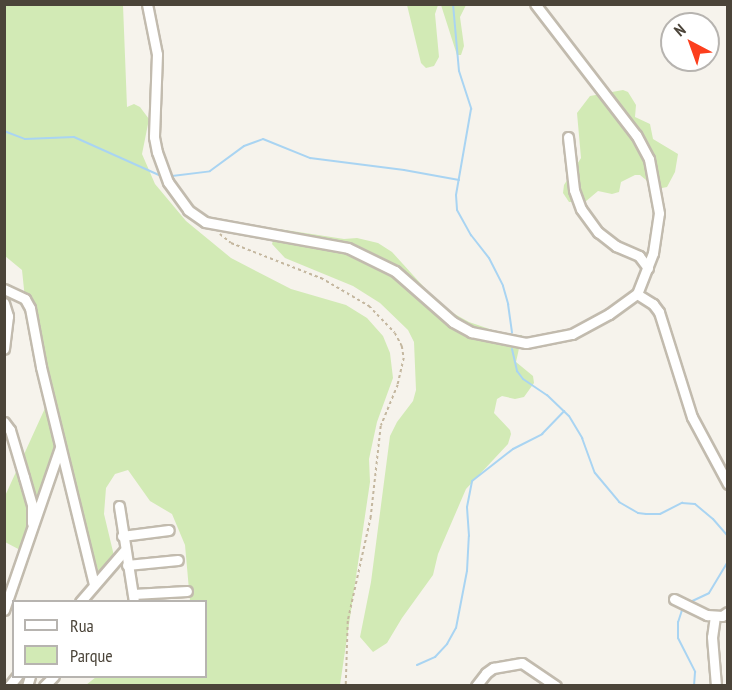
<!DOCTYPE html>
<html>
<head>
<meta charset="utf-8">
<style>
  body { margin:0 }
  #map { position:relative; width:732px; height:690px; overflow:hidden; background:#f6f3ec; font-family:"PT Sans Narrow",sans-serif }
  div>[style] { position:absolute }
  .green>* { inset:0; background:#d2eab5 }
  .stream>* { height:2px; margin:-1px; padding:0 1px; transform-origin:1px; border-radius:1px; background:#a9d4f2 }
  .path>* { height:1.5px; margin-top:-0.75px; transform-origin:0; background:repeating-linear-gradient(90deg,#c4b79f 0 3px,transparent 0 6px) }
  .roads { filter:drop-shadow(2px 0 #c2bbae) drop-shadow(-2px 0 #c2bbae) drop-shadow(0 2px #c2bbae) drop-shadow(0 -2px #c2bbae) }
  .minor>* { height:9px; margin:-4.5px; padding:0 4.5px; transform-origin:4.5px; border-radius:4.5px; background:#fff }
  span { translate:-50% -50%; white-space:nowrap; text-align:center; line-height:1.15; -webkit-text-stroke:5px #fff; paint-order:stroke }
  .frame { position:absolute; inset:0; border:6px solid #4b4439; pointer-events:none }
  .legend { position:absolute; left:12px; top:600px; width:195px; height:78px; box-sizing:border-box; background:#fff; border:2px solid #b7b4b0; margin:0; padding:8px 10px; list-style:none; font-size:18px; color:#4b4439 }
  .legend li { display:flex; align-items:center; gap:12px; height:30px }
  .legend b { width:30px; border:2px solid #b7b4b0 }
  .north { position:absolute; left:660px; top:12px; width:60px; height:60px; box-sizing:border-box; background:#fff; border:2px solid #b7b4b0; border-radius:50%; rotate:319deg; font-size:16px; font-weight:700; line-height:24px; text-align:center; color:#4b4439 }
  .north::after { content:''; display:block; margin:auto; width:21px; height:27px; background:#fc3f1d; clip-path:polygon(50% 0,100% 100%,50% 72%,0 100%) }
</style>
</head>
<body>
<div id="map">
  <div class="green">
    <i style="clip-path:polygon(4px 5px,123px 5px,127px 107px,134px 104px,140px 107px,149px 119px,142px 154px,155px 184px,186px 221px,231px 258px,291px 289px,346px 305px,367px 318px,383px 336px,390px 353px,393px 378px,377px 422px,369px 459px,370px 482px,340px 685px,86px 685px,96px 677px,206px 676px,206px 602px,190px 601px,185px 545px,172px 514px,150px 501px,128px 470px,115px 474px,106px 488px,104px 514px,115px 560px,99px 574px,73px 481px,57px 444px,22px 551px,5px 542px,5px 496px,46px 406px,28px 328px,22px 270px,5px 256px)"></i>
    <i style="clip-path:polygon(407px 5px,438px 5px,435px 14px,439px 57px,434px 66px,426px 68px,421px 63px)"></i>
    <i style="clip-path:polygon(441px 5px,466px 5px,460px 17px,464px 46px,461px 55px,457px 55px)"></i>
    <i style="clip-path:polygon(623px 90px,628px 92px,636px 105px,635px 117px,650px 124px,653px 139px,678px 154px,675px 172px,667px 187px,657px 189px,640px 175px,635px 175px,621px 182px,619px 192px,612px 194px,598px 191px,585px 202px,569px 202px,563px 193px,564px 185px,581px 158px,577px 113px,590px 96px)"></i>
    <i style="clip-path:polygon(279px 229px,344px 239px,357px 238px,378px 243px,392px 252px,442px 307px,469px 322px,507px 335px,522px 335px,516px 362px,533px 376px,534px 383px,524px 397px,515px 399px,502px 396px,497px 399px,494px 413px,510px 430px,511px 434px,508px 444px,466px 489px,438px 554px,433px 575px,402px 618px,387px 643px,373px 652px,360px 637px,371px 582px,390px 436px,397px 422px,413px 401px,416px 390px,414px 342px,408px 330px,380px 303px,353px 286px,285px 258px,272px 244px,276px 231px)"></i>
  </div>
  <div class="stream">
    <i style="left:453px;top:4px;width:67px;rotate:84.9deg"></i>
    <i style="left:459px;top:71px;width:40px;rotate:72deg"></i>
    <i style="left:471px;top:109px;width:87px;rotate:99.9deg"></i>
    <i style="left:456px;top:195px;width:15px;rotate:86deg"></i>
    <i style="left:457px;top:210px;width:29px;rotate:61deg"></i>
    <i style="left:471px;top:235px;width:29px;rotate:52deg"></i>
    <i style="left:489px;top:258px;width:31px;rotate:63deg"></i>
    <i style="left:503px;top:286px;width:19px;rotate:74deg"></i>
    <i style="left:508px;top:304px;width:29px;rotate:82deg"></i>
    <i style="left:4px;top:131px;width:22px;rotate:21deg"></i>
    <i style="left:25px;top:139px;width:49px;rotate:-2.3deg"></i>
    <i style="left:74px;top:137px;width:93px;rotate:24.1deg"></i>
    <i style="left:172px;top:176px;width:38px;rotate:-7deg"></i>
    <i style="left:210px;top:171px;width:42px;rotate:-36.3deg"></i>
    <i style="left:244px;top:146px;width:20px;rotate:-20deg"></i>
    <i style="left:263px;top:139px;width:51px;rotate:22deg"></i>
    <i style="left:310px;top:158px;width:95px;rotate:7.3deg"></i>
    <i style="left:404px;top:170px;width:56px;rotate:10.3deg"></i>
    <i style="left:512px;top:349px;width:23px;rotate:77deg"></i>
    <i style="left:517px;top:371px;width:10px;rotate:53deg"></i>
    <i style="left:523px;top:379px;width:29px;rotate:34deg"></i>
    <i style="left:547px;top:395px;width:30px;rotate:44deg"></i>
    <i style="left:569px;top:416px;width:26px;rotate:59deg"></i>
    <i style="left:582px;top:438px;width:37px;rotate:70deg"></i>
    <i style="left:595px;top:473px;width:38px;rotate:50deg"></i>
    <i style="left:619px;top:502px;width:22px;rotate:30deg"></i>
    <i style="left:638px;top:513px;width:8px;rotate:7deg"></i>
    <i style="left:646px;top:514px;width:14px"></i>
    <i style="left:660px;top:514px;width:25px;rotate:-27deg"></i>
    <i style="left:682px;top:503px;width:13px;rotate:4deg"></i>
    <i style="left:695px;top:504px;width:23px;rotate:40deg"></i>
    <i style="left:713px;top:519px;width:23px;rotate:49deg"></i>
    <i style="left:688px;top:603px;width:23px;rotate:-25deg"></i>
    <i style="left:709px;top:593px;width:37px;rotate:-59deg"></i>
    <i style="left:683px;top:607px;width:16px;rotate:108deg"></i>
    <i style="left:678px;top:622px;width:16px;rotate:90deg"></i>
    <i style="left:678px;top:638px;width:38px;rotate:63deg"></i>
    <i style="left:695px;top:672px;width:14px;rotate:94deg"></i>
    <i style="left:417px;top:665px;width:20px;rotate:-24deg"></i>
    <i style="left:435px;top:657px;width:18px;rotate:-47deg"></i>
    <i style="left:447px;top:644px;width:18px;rotate:-61deg"></i>
    <i style="left:456px;top:628px;width:58px;rotate:-79.1deg"></i>
    <i style="left:467px;top:571px;width:35px;rotate:-87deg"></i>
    <i style="left:469px;top:536px;width:29px;rotate:-94deg"></i>
    <i style="left:467px;top:507px;width:26px;rotate:-79deg"></i>
    <i style="left:472px;top:481px;width:52px;rotate:-38deg"></i>
    <i style="left:513px;top:449px;width:33px;rotate:-27deg"></i>
    <i style="left:542px;top:434px;width:32px;rotate:-46deg"></i>
  </div>
  <div class="path">
    <i style="left:220px;top:234px;width:14px;rotate:39deg"></i>
    <i style="left:231px;top:243px;width:97px;rotate:21.3deg"></i>
    <i style="left:321px;top:278px;width:56px;rotate:30.3deg"></i>
    <i style="left:369px;top:306px;width:37px;rotate:46deg"></i>
    <i style="left:395px;top:333px;width:15px;rotate:62deg"></i>
    <i style="left:402px;top:346px;width:12px;rotate:81deg"></i>
    <i style="left:404px;top:358px;width:28px;rotate:103deg"></i>
    <i style="left:398px;top:385px;width:44px;rotate:112.5deg"></i>
    <i style="left:381px;top:426px;width:92px;rotate:96.3deg"></i>
    <i style="left:371px;top:517px;width:107px;rotate:102.5deg"></i>
    <i style="left:348px;top:621px;width:65px;rotate:91.8deg"></i>
  </div>
  <div class="roads">
    <div class="minor">
      <i style="left:147px;top:4px;width:51px;rotate:78.7deg"></i>
      <i style="left:157px;top:54px;width:83px;rotate:92.1deg"></i>
      <i style="left:154px;top:137px;width:15px;rotate:79deg"></i>
      <i style="left:157px;top:152px;width:32px;rotate:70deg"></i>
      <i style="left:168px;top:182px;width:34px;rotate:54deg"></i>
      <i style="left:188px;top:210px;width:21px;rotate:35deg"></i>
      <i style="left:205px;top:222px;width:145px;rotate:10.3deg"></i>
      <i style="left:348px;top:248px;width:52px;rotate:26.1deg"></i>
      <i style="left:395px;top:271px;width:77px;rotate:41.3deg"></i>
      <i style="left:453px;top:322px;width:21px;rotate:29deg"></i>
      <i style="left:471px;top:332px;width:56px;rotate:11.3deg"></i>
      <i style="left:526px;top:343px;width:47px;rotate:-11.1deg"></i>
      <i style="left:572px;top:334px;width:42px;rotate:-28.4deg"></i>
      <i style="left:609px;top:314px;width:34px;rotate:-36deg"></i>
      <i style="left:637px;top:294px;width:44px;rotate:-68.7deg"></i>
      <i style="left:653px;top:253px;width:40px;rotate:-81.5deg"></i>
      <i style="left:659px;top:213px;width:55px;rotate:-100.5deg"></i>
      <i style="left:649px;top:159px;width:27px;rotate:-118deg"></i>
      <i style="left:636px;top:135px;width:165px;rotate:-127.6deg"></i>
      <i style="left:568px;top:137px;width:53px;rotate:83.5deg"></i>
      <i style="left:574px;top:190px;width:20px;rotate:70deg"></i>
      <i style="left:581px;top:209px;width:29px;rotate:54deg"></i>
      <i style="left:598px;top:232px;width:23px;rotate:38deg"></i>
      <i style="left:616px;top:246px;width:25px;rotate:23deg"></i>
      <i style="left:639px;top:256px;width:15px;rotate:53deg"></i>
      <i style="left:4px;top:289px;width:23px;rotate:25deg"></i>
      <i style="left:25px;top:299px;width:10px;rotate:61deg"></i>
      <i style="left:30px;top:308px;width:60px;rotate:79.4deg"></i>
      <i style="left:41px;top:367px;width:224px;rotate:76.3deg"></i>
      <i style="left:637px;top:294px;width:19px;rotate:32deg"></i>
      <i style="left:653px;top:304px;width:10px;rotate:53deg"></i>
      <i style="left:659px;top:312px;width:110px;rotate:72.6deg"></i>
      <i style="left:692px;top:417px;width:76px;rotate:61.8deg"></i>
      <i style="left:4px;top:303px;width:14px;rotate:73deg"></i>
      <i style="left:8px;top:316px;width:33px;rotate:97deg"></i>
      <i style="left:4px;top:422px;width:10px;rotate:53deg"></i>
      <i style="left:10px;top:430px;width:49px;rotate:73.4deg"></i>
      <i style="left:24px;top:477px;width:29px;rotate:74deg"></i>
      <i style="left:32px;top:505px;width:18px;rotate:90deg"></i>
      <i style="left:119px;top:506px;width:97px;rotate:81.1deg"></i>
      <i style="left:122px;top:536px;width:47px;rotate:-7.3deg"></i>
      <i style="left:127px;top:565px;width:51px;rotate:-5.6deg"></i>
      <i style="left:133px;top:594px;width:54px;rotate:-3.2deg"></i>
      <i style="left:674px;top:599px;width:37px;rotate:26deg"></i>
      <i style="left:707px;top:615px;width:15px;rotate:4deg"></i>
      <i style="left:722px;top:616px;width:7px;rotate:-34deg"></i>
      <i style="left:80px;top:602px;width:67px;rotate:-49.2deg"></i>
      <i style="left:4px;top:610px;width:172px;rotate:-71deg"></i>
      <i style="left:715px;top:616px;width:21px;rotate:98deg"></i>
      <i style="left:712px;top:637px;width:49px;rotate:85.3deg"></i>
      <i style="left:9px;top:686px;width:13px;rotate:-51deg"></i>
      <i style="left:27px;top:686px;width:10px;rotate:-73deg"></i>
      <i style="left:44px;top:686px;width:14px;rotate:-45deg"></i>
      <i style="left:476px;top:686px;width:16px;rotate:-52deg"></i>
      <i style="left:486px;top:673px;width:9px;rotate:-36deg"></i>
      <i style="left:493px;top:668px;width:29px;rotate:-10deg"></i>
      <i style="left:522px;top:663px;width:41px;rotate:34.1deg"></i>
    </div>
  </div>
  <div class="frame"></div>
  <ul class="legend">
  <li><b style="height:8px;background:#fff"></b>Rua</li>
  <li><b style="height:16px;background:#d2eab5"></b>Parque</li>
  </ul>
  <div class="north">N</div>
</div>
</body>
</html>
